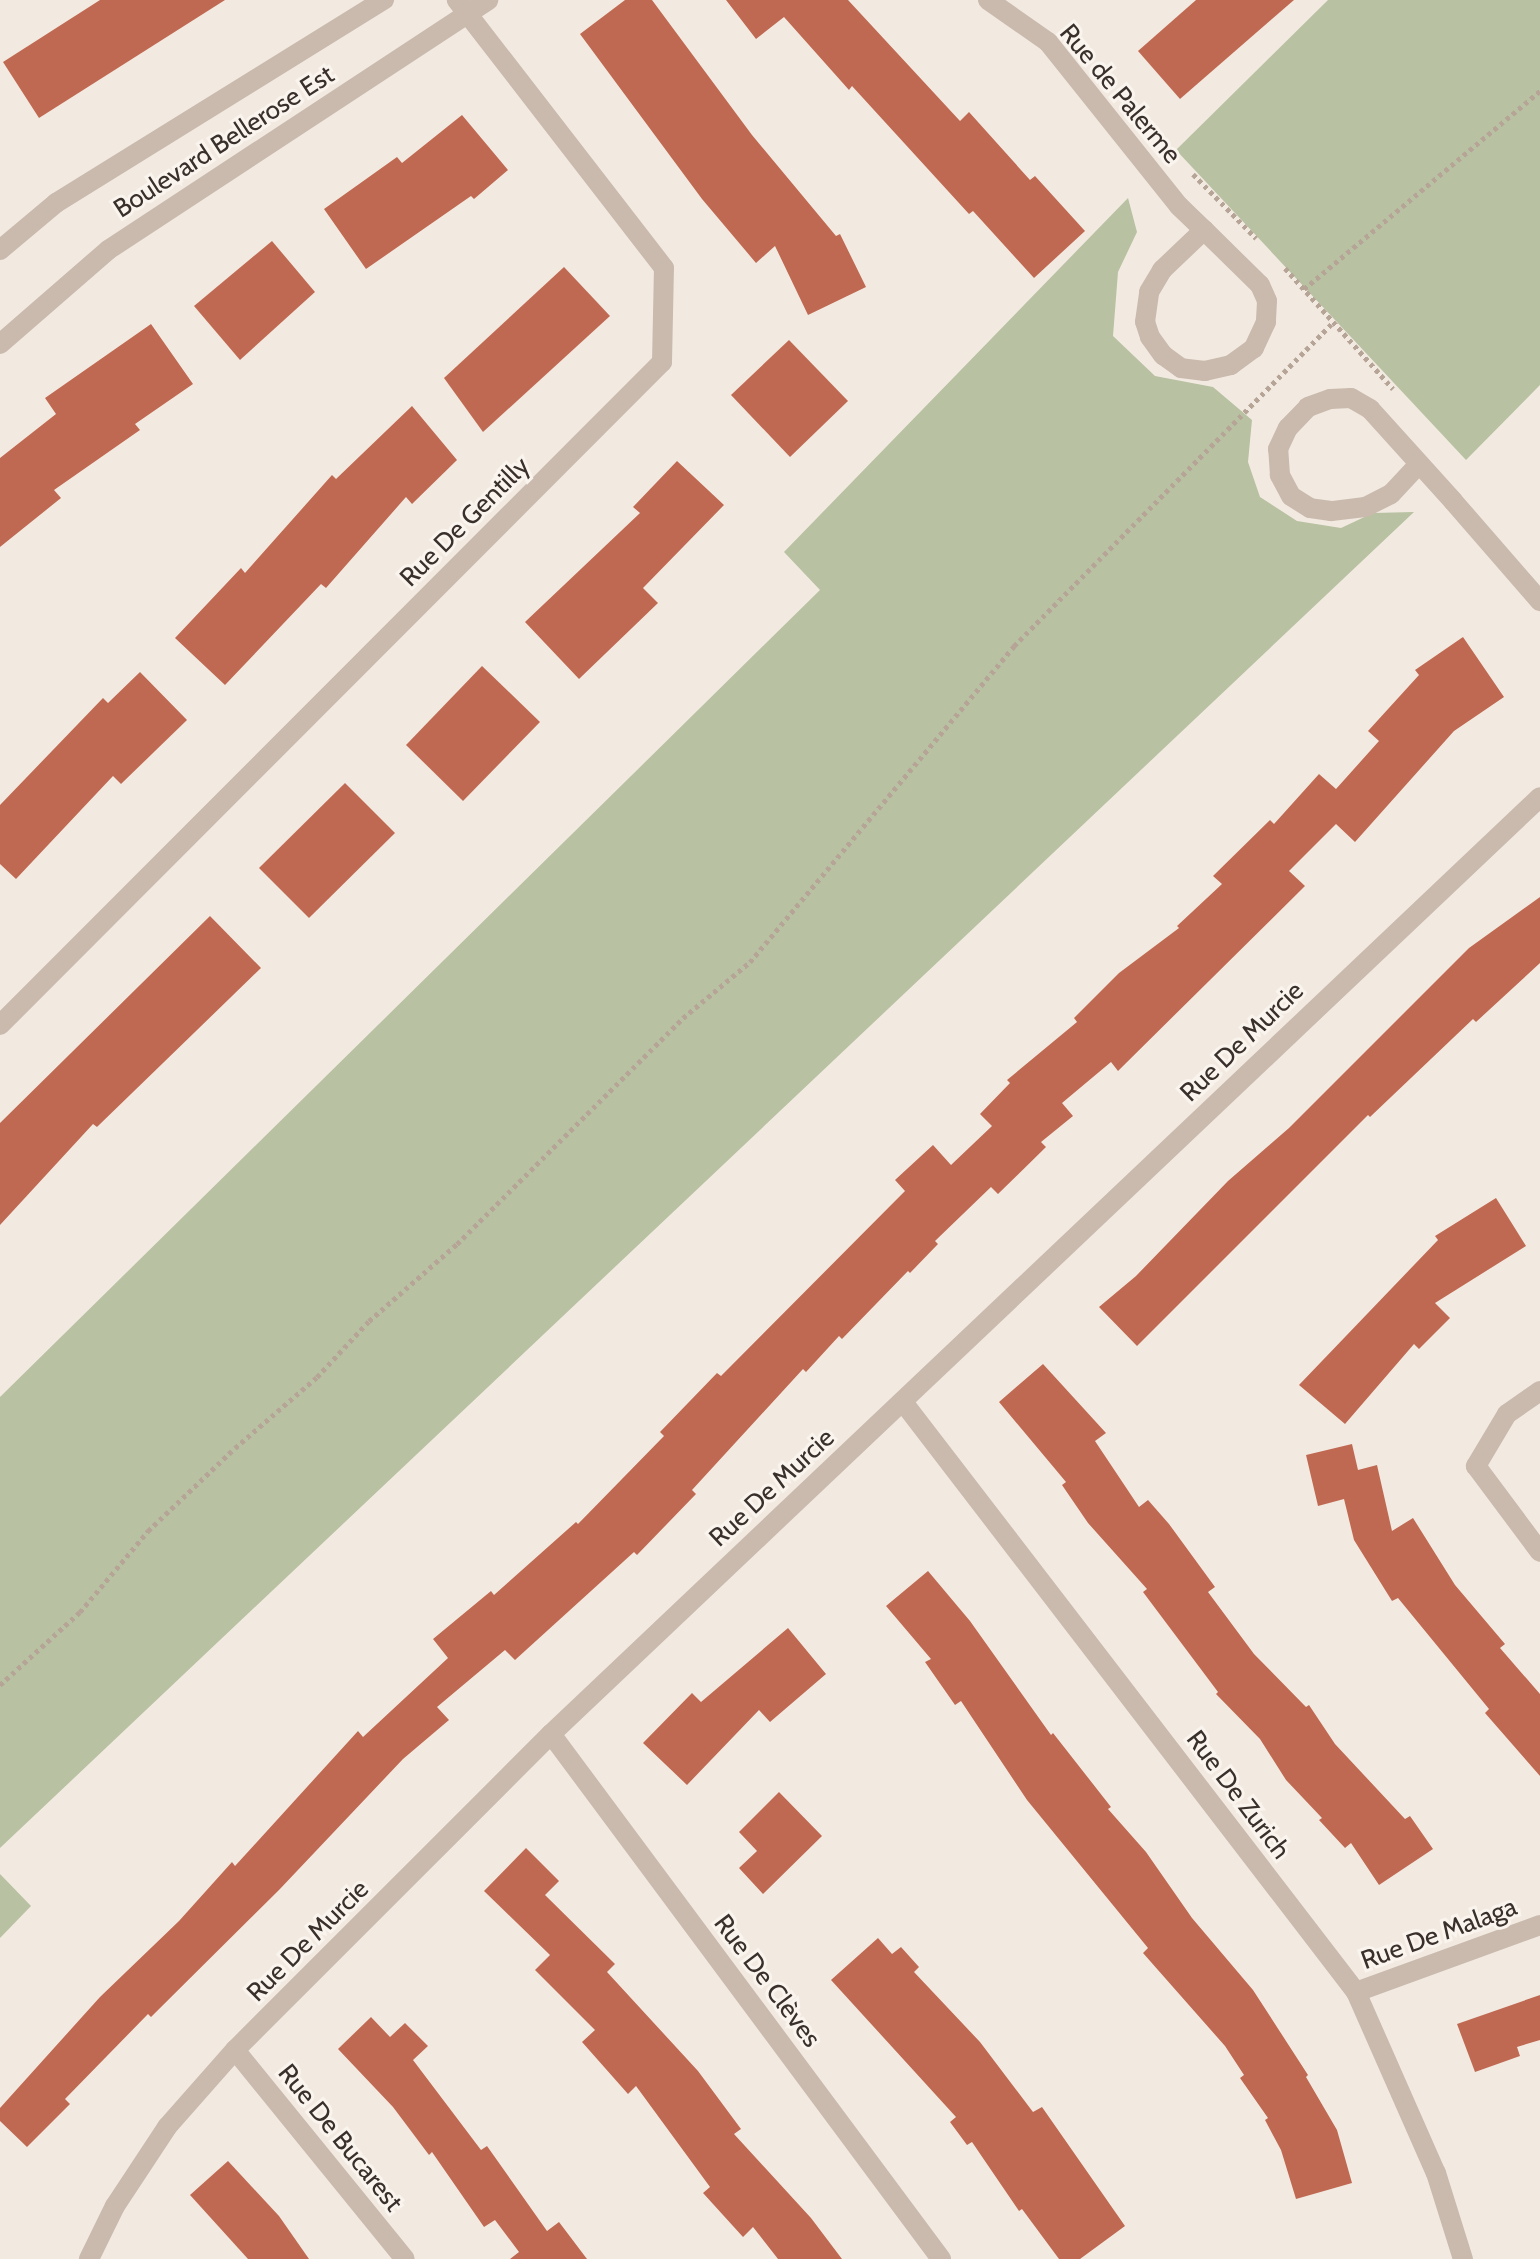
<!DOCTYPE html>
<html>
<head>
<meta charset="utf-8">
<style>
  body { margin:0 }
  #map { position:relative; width:1540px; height:2259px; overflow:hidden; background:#f2eae1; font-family:Cabin,sans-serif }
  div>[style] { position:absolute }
  .green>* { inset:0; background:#b8c1a1 }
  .building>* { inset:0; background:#c06952 }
  .path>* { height:5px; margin-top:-2.5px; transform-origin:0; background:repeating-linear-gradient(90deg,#b6a497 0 4px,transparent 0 8px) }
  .minor>* { height:20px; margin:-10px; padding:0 10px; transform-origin:10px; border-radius:10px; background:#cabaad }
  .tertiary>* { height:20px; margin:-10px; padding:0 10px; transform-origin:10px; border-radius:10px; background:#cabaad }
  span { translate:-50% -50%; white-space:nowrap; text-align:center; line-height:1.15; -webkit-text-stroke:6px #faf4ee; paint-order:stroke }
  .street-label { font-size:26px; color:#392f2b }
</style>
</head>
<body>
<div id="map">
  <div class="green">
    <i style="clip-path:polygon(1328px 0,1540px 0,1540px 385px,1466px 460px,1176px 150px)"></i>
    <i style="clip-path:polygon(1128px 198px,1137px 232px,1118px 272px,1113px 336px,1155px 376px,1213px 387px,1252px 420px,1248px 462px,1260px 497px,1297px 521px,1341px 528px,1373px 513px,1414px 512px,0 1848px,0 1397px,820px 590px,784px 552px)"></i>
    <i style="clip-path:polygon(0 1874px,31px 1906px,0 1938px)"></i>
  </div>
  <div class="building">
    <i style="clip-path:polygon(100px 0,225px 0,39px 118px,3px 62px)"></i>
    <i style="clip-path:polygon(625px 0,652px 0,752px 135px,836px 236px,840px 234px,866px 287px,808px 315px,775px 246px,756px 263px,702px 199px,580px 34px)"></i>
    <i style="clip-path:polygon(726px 0,848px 0,960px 121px,969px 112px,1030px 180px,1035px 176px,1085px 231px,1034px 278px,973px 211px,969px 214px,852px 86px,849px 90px,784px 17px,756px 39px)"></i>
    <i style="clip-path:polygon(1196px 0,1294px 0,1180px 99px,1138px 51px)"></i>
    <i style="clip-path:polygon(462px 115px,508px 170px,474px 199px,471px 196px,366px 269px,324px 209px,397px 157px,402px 163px)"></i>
    <i style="clip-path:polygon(272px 241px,315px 292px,240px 360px,194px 306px)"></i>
    <i style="clip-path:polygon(564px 267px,610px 316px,483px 432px,444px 378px)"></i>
    <i style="clip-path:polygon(151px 324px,193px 384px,135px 424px,140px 430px,54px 490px,61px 498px,0 547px,0 458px,56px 414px,45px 398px)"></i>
    <i style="clip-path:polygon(789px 340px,848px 401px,790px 457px,731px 395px)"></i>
    <i style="clip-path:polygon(412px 406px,457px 460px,412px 504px,406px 497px,326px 588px,321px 584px,225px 685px,175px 638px,241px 568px,245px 573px,332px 475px,336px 479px)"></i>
    <i style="clip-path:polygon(677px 461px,724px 505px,643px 588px,658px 603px,579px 679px,525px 622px,640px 513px,633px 507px)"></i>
    <i style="clip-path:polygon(1463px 637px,1504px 697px,1454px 731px,1355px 842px,1336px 824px,1289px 871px,1305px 886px,1118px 1071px,1111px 1062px,1062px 1103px,1073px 1116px,1041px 1142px,1046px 1147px,998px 1194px,991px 1187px,935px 1241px,938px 1244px,910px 1273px,908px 1271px,842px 1339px,839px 1336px,806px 1372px,803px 1369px,692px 1490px,696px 1494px,637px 1555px,634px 1552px,515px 1660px,505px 1650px,437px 1707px,449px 1720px,403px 1759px,279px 1890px,151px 2017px,148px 2014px,65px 2099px,70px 2104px,27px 2147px,0 2121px,0 2108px,100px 1997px,179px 1921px,232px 1862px,235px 1866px,358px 1731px,363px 1737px,448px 1658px,433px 1639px,491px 1591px,494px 1595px,576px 1522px,578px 1524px,664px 1436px,660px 1432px,717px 1373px,721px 1376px,905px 1191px,895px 1180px,933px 1145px,951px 1165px,992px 1126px,980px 1114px,1010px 1083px,1007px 1080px,1077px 1022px,1074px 1018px,1119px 973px,1179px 928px,1177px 926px,1222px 884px,1213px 876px,1270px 820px,1274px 824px,1319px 774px,1336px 789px,1379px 741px,1368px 731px,1419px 675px,1415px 670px)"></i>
    <i style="clip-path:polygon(482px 666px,540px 722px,463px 801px,406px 745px)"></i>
    <i style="clip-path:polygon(140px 672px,187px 720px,121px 784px,113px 776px,16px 879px,0 864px,0 805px,103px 698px,108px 703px)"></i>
    <i style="clip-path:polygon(345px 783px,395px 833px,309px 918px,259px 868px)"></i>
    <i style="clip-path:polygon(1540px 897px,1540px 963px,1476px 1022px,1473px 1019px,1370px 1117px,1368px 1115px,1137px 1346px,1099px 1307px,1136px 1276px,1228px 1181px,1289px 1128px,1469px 948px)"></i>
    <i style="clip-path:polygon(210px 916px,261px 968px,97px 1127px,93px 1124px,0 1225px,0 1123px)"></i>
    <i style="clip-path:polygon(1496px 1198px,1526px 1246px,1435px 1303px,1450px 1318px,1419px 1349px,1414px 1344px,1345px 1424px,1299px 1385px,1438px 1240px,1435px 1236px)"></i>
    <i style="clip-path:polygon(1043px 1364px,1106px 1433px,1095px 1441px,1139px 1507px,1148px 1500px,1169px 1524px,1215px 1587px,1208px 1592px,1254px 1654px,1306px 1707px,1309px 1705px,1335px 1744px,1405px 1819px,1410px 1816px,1433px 1849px,1379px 1885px,1351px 1843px,1345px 1848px,1319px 1820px,1322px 1818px,1286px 1780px,1260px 1739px,1216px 1694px,1218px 1692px,1143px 1592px,1147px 1589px,1088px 1523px,1062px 1485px,1066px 1482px,999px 1402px)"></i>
    <i style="clip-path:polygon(1352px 1444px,1358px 1470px,1377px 1465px,1392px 1531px,1413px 1518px,1455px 1585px,1505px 1644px,1500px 1648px,1540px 1694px,1540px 1776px,1485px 1713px,1489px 1709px,1398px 1598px,1392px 1601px,1354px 1540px,1344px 1499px,1318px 1506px,1306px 1455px)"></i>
    <i style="clip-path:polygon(928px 1571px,970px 1621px,1051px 1735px,1053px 1733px,1111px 1807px,1108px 1809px,1146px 1852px,1192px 1918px,1253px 1990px,1308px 2075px,1306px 2077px,1337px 2130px,1352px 2183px,1296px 2199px,1281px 2150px,1265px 2120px,1268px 2118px,1240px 2078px,1244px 2075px,1225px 2046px,1143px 1953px,1148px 1948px,1027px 1800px,961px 1701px,955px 1705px,925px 1662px,931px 1659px,886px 1606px)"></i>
    <i style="clip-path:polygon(788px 1628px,826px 1674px,770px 1722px,759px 1710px,687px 1785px,643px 1743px,692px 1693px,701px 1702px)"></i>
    <i style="clip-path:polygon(779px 1792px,822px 1836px,763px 1894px,739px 1868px,757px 1851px,739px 1832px)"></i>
    <i style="clip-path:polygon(526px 1848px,559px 1881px,545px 1895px,615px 1964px,607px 1972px,698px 2071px,741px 2129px,734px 2134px,811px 2218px,842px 2259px,778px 2259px,753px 2227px,743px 2237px,703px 2193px,710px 2187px,636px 2086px,628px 2094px,582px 2042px,595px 2030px,535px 1970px,550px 1955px,484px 1891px)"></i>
    <i style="clip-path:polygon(878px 1938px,892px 1954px,901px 1947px,919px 1967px,914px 1972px,980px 2042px,1033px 2112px,1042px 2107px,1125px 2226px,1080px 2259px,1059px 2259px,1022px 2209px,1019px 2211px,972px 2142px,967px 2145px,950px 2122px,956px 2117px,831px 1980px)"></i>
    <i style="clip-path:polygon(1540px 1995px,1540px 2040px,1517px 2047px,1520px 2056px,1475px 2072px,1457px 2024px)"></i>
    <i style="clip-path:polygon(371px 2017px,390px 2037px,405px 2023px,428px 2046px,413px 2060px,481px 2150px,487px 2146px,547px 2231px,559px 2222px,587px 2259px,510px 2259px,519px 2252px,495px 2220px,484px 2227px,432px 2152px,429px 2155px,393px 2107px,338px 2049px)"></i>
    <i style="clip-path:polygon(228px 2161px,279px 2216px,309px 2259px,248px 2259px,190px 2195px)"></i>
  </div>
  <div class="path">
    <i style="left:1193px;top:174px;width:90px;rotate:45.5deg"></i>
    <i style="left:1285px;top:268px;width:162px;rotate:48.2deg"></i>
    <i style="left:1304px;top:289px;width:308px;rotate:-40deg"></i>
    <i style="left:0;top:1685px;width:108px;rotate:-42.4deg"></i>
    <i style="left:80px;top:1612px;width:106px;rotate:-50deg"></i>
    <i style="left:148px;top:1531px;width:120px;rotate:-43.7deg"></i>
    <i style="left:235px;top:1448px;width:108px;rotate:-40.9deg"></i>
    <i style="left:317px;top:1377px;width:76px;rotate:-47.1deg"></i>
    <i style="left:369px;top:1321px;width:117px;rotate:-41.2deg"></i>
    <i style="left:457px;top:1244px;width:320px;rotate:-45deg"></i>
    <i style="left:683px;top:1018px;width:87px;rotate:-39.9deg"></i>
    <i style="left:750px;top:962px;width:412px;rotate:-50.1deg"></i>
    <i style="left:1014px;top:646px;width:456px;rotate:-45.4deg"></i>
  </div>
  <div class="minor">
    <i style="left:988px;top:0;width:73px;rotate:35deg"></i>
    <i style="left:1048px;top:42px;width:210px;rotate:51.4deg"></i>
    <i style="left:1179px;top:206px;width:35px;rotate:44deg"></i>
    <i style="left:1204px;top:230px;width:78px;rotate:44.5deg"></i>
    <i style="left:1260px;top:285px;width:17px;rotate:66deg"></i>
    <i style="left:1267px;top:301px;width:21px;rotate:93deg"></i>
    <i style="left:1266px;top:322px;width:29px;rotate:115deg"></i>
    <i style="left:1254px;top:348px;width:29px;rotate:144deg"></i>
    <i style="left:1231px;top:365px;width:27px;rotate:167deg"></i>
    <i style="left:1205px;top:371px;width:24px;rotate:-173deg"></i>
    <i style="left:1181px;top:368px;width:22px;rotate:-144deg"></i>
    <i style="left:1163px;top:355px;width:22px;rotate:-126deg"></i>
    <i style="left:1150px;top:337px;width:16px;rotate:-108deg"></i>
    <i style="left:1145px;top:322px;width:30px;rotate:-82deg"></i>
    <i style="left:1149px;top:292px;width:26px;rotate:-59deg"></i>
    <i style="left:1162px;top:270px;width:58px;rotate:-43.6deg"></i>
    <i style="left:1419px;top:464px;width:41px;rotate:133deg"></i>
    <i style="left:1391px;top:494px;width:29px;rotate:153deg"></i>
    <i style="left:1365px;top:507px;width:34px;rotate:173deg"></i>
    <i style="left:1331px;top:511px;width:21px;rotate:-172deg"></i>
    <i style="left:1310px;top:508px;width:22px;rotate:-148deg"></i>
    <i style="left:1291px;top:496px;width:24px;rotate:-118deg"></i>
    <i style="left:1280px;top:475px;width:26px;rotate:-94deg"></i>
    <i style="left:1278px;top:449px;width:23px;rotate:-65deg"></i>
    <i style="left:1288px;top:428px;width:29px;rotate:-46deg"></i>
    <i style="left:1308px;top:407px;width:23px;rotate:-20deg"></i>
    <i style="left:1330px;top:399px;width:21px;rotate:-3deg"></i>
    <i style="left:1351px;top:398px;width:22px;rotate:30deg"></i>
    <i style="left:1370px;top:409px;width:124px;rotate:47.9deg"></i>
    <i style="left:1453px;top:501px;width:133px;rotate:49deg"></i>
    <i style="left:0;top:1025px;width:937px;rotate:-45.04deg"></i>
    <i style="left:662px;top:362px;width:94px;rotate:-88.8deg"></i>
    <i style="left:664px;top:268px;width:339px;rotate:-127.7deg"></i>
    <i style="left:1540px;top:1391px;width:40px;rotate:145.1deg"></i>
    <i style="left:1507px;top:1414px;width:61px;rotate:120.8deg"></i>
    <i style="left:1476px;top:1466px;width:107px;rotate:53.3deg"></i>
    <i style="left:903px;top:1402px;width:744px;rotate:52.48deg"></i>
    <i style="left:1356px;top:1992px;width:198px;rotate:66.2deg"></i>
    <i style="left:1436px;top:2173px;width:90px;rotate:72.6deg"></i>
    <i style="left:551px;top:1734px;width:654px;rotate:53.39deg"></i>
    <i style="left:1356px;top:1992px;width:196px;rotate:-20deg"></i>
    <i style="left:235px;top:2050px;width:269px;rotate:50.9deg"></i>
    <i style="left:89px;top:2259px;width:59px;rotate:-63.9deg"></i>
    <i style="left:115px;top:2206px;width:95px;rotate:-56.6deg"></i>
    <i style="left:167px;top:2127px;width:103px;rotate:-48.6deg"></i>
    <i style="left:235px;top:2050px;width:447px;rotate:-45deg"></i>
    <i style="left:551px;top:1734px;width:1362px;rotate:-43.45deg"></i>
  </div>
  <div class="tertiary">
    <i style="left:0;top:250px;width:73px;rotate:-40deg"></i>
    <i style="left:56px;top:203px;width:386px;rotate:-31.8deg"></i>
    <i style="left:0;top:344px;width:143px;rotate:-41deg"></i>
    <i style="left:108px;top:250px;width:455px;rotate:-33.3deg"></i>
  </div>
  <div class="street-label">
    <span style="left:1120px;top:94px;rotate:50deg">Rue de Palerme</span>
    <span style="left:224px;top:142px;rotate:-33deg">Boulevard Bellerose Est</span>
    <span style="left:465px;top:522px;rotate:-45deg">Rue De Gentilly</span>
    <span style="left:1242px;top:1042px;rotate:-44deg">Rue De Murcie</span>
    <span style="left:772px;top:1488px;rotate:-43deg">Rue De Murcie</span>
    <span style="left:1238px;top:1795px;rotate:53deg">Rue De Zurich</span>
    <span style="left:1439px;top:1934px;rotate:-20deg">Rue De Malaga</span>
    <span style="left:308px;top:1941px;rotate:-45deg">Rue De Murcie</span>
    <span style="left:767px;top:1981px;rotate:53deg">Rue De Clèves</span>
    <span style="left:340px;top:2138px;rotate:51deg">Rue De Bucarest</span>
  </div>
</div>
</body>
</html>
